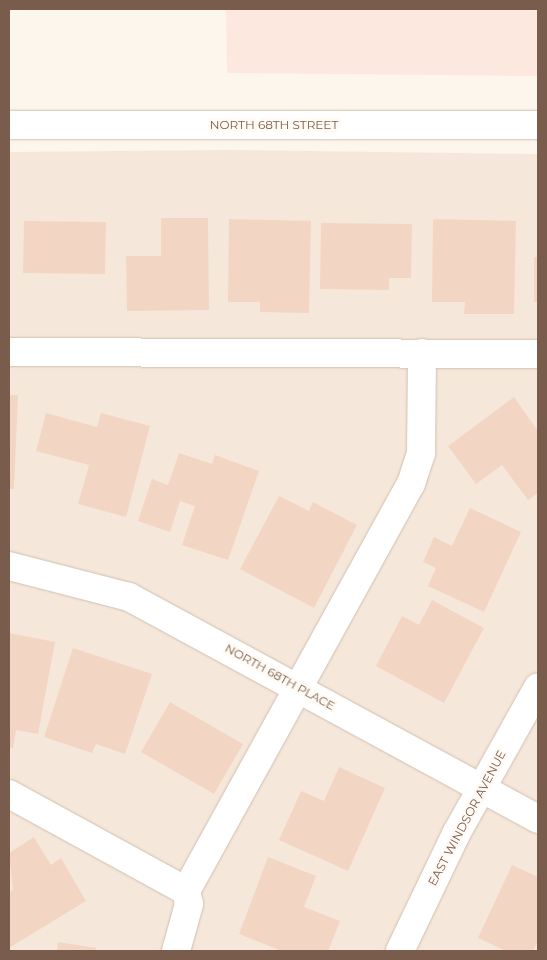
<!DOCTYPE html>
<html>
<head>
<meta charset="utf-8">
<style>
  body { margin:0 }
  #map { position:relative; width:547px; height:960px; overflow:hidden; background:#fdf6ec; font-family:Montserrat,sans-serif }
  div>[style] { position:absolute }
  .residential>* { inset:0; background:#f5e8da }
  .commercial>* { inset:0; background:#fde8e0 }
  .building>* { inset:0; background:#f3d5c3 }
  .roads { filter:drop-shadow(0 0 1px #d1beb0) drop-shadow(0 0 1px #d1beb0) }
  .minor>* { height:28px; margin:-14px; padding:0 14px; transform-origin:14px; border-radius:14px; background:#fff }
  span { translate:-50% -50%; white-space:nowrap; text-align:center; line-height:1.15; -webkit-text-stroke:5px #fffaf3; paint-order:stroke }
  .street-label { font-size:12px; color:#7a5c4d }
  .frame { position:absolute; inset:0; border:10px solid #7a5c4d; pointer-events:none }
</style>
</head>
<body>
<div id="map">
  <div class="residential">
    <i style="clip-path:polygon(228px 150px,538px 154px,538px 951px,9px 951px,9px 152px)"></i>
  </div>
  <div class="commercial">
    <i style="clip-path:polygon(226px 9px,538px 9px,538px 76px,227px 73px)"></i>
  </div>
  <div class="building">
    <i style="clip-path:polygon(161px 218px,208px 218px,209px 310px,127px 311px,126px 256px,161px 256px)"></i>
    <i style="clip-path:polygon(229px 219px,311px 221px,309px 313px,260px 312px,260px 302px,228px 302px)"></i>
    <i style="clip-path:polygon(433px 219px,516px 221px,514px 314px,464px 314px,465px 302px,432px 302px)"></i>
    <i style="clip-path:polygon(24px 221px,106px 222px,105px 274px,23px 273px)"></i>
    <i style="clip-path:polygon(321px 223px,412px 224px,411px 278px,389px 278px,389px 290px,320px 289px)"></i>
    <i style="clip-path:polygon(534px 257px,538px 257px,538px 302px,534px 302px)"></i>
    <i style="clip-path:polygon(9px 395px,18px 395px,14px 489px,9px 489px)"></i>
    <i style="clip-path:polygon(514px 397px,538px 431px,538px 493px,528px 500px,502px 465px,476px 484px,448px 446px)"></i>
    <i style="clip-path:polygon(46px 413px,97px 427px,101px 413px,150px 426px,126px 517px,78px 504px,89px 465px,36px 451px)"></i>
    <i style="clip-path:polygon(179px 453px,212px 464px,215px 455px,259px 471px,228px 560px,182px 545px,195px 506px,180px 501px,170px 532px,138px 521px,152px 479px,168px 485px)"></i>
    <i style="clip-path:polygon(279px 496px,309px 511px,313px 502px,357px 525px,314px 608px,240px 569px)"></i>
    <i style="clip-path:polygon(470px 508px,521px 532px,484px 612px,428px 586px,436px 568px,423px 562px,434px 537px,452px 546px)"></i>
    <i style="clip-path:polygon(432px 600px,484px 628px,444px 703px,376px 666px,402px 616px,419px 625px)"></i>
    <i style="clip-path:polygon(9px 633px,55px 642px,38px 734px,16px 730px,13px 748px,9px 748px)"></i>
    <i style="clip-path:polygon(73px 648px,152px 674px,125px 754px,96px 744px,92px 753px,44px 737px)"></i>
    <i style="clip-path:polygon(170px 702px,243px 744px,214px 794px,141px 752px)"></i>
    <i style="clip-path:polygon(339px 767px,385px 788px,348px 871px,279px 840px,301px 791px,324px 801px)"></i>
    <i style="clip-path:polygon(34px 837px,51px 865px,61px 858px,86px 901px,9px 948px,9px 892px,13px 890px,9px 853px)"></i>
    <i style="clip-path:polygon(268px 857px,316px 876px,304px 907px,340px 921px,328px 951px,282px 951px,239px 934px)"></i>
    <i style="clip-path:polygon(512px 865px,538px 877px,538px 941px,533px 951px,506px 951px,478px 938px)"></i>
    <i style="clip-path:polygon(58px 942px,96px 948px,95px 951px,57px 951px)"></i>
  </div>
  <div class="roads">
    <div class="minor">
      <i style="left:9px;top:125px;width:529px"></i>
      <i style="left:9px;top:352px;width:529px;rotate:0.22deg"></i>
      <i style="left:9px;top:566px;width:124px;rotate:14.5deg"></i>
      <i style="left:129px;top:597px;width:465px;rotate:28.5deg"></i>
      <i style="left:9px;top:794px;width:202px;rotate:28.7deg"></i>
      <i style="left:176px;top:951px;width:49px;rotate:-74.5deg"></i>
      <i style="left:189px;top:904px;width:13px;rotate:-103deg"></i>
      <i style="left:186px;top:891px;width:465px;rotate:-61.1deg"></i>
      <i style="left:411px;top:484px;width:33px;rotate:-72deg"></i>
      <i style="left:421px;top:453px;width:100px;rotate:-89.4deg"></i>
      <i style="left:400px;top:951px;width:130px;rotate:-64.4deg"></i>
      <i style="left:456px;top:834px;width:168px;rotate:-60.8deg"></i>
    </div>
  </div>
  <div class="street-label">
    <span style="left:274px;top:125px">NORTH 68TH STREET</span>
    <span style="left:280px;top:677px;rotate:29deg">NORTH 68TH PLACE</span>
    <span style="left:467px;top:818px;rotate:-62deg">EAST WINDSOR AVENUE</span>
  </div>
  <div class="frame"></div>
</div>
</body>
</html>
